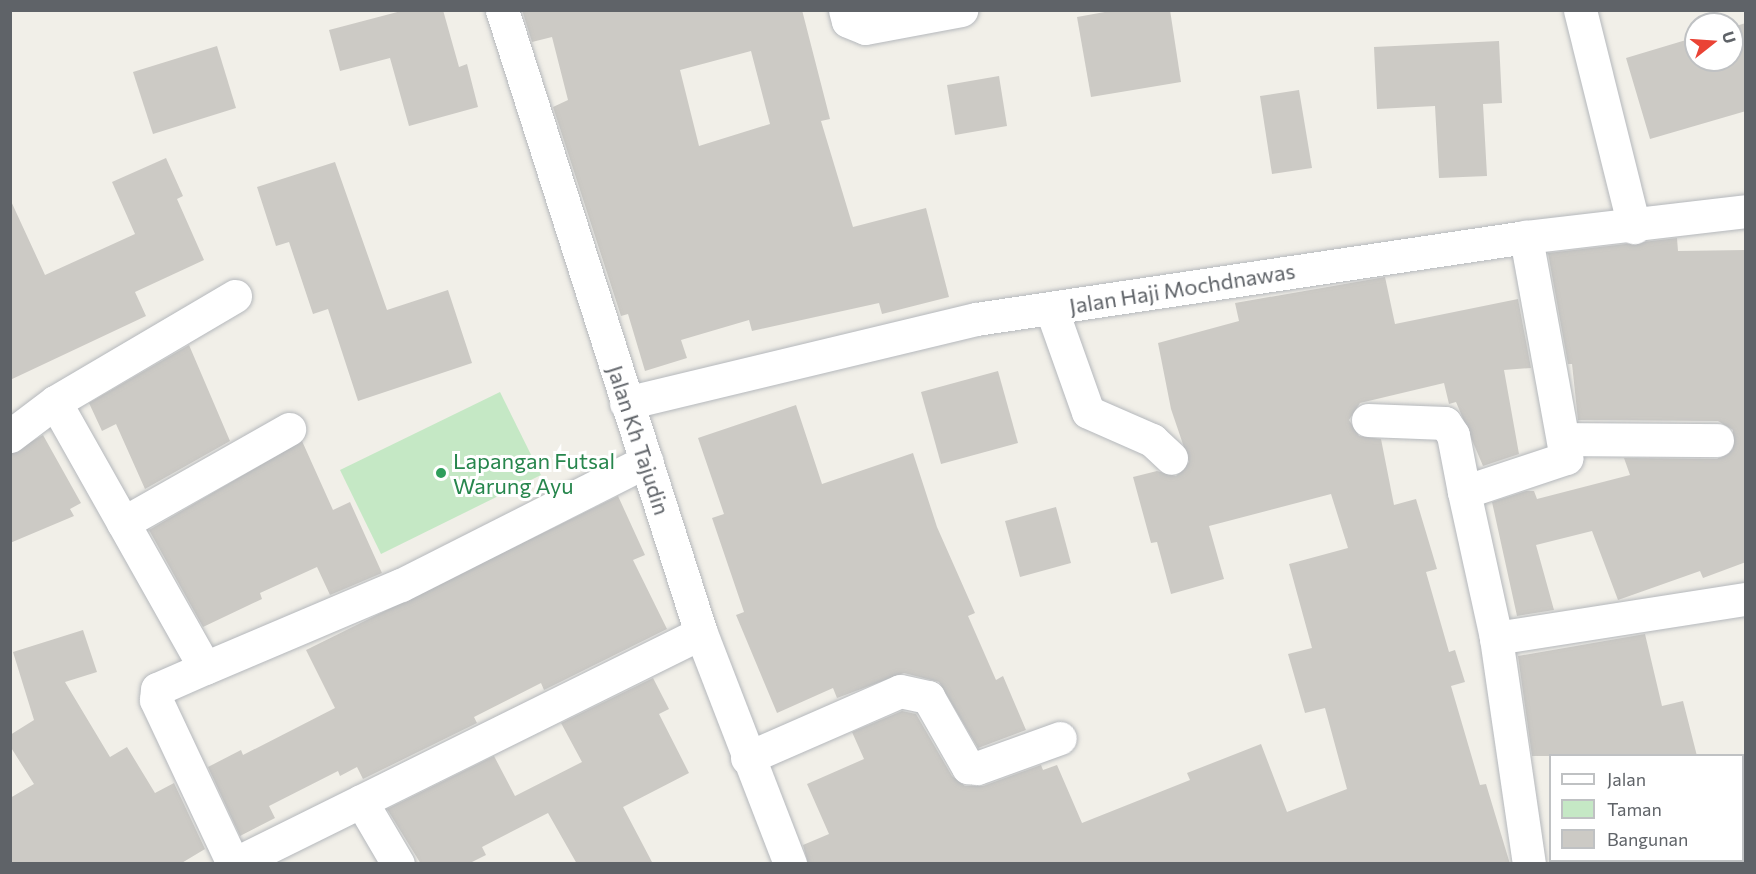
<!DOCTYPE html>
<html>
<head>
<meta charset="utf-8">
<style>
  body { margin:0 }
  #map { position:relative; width:1756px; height:874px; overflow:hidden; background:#f1efe8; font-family:Commissioner,sans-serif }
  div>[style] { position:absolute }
  .green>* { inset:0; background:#c5e8c5 }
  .building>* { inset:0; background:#cccac5 }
  .roads { filter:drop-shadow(0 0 2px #b5b8bc) drop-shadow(0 0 2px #b5b8bc) }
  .minor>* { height:33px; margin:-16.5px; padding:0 16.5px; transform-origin:16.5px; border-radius:16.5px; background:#fff }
  .dots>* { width:16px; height:16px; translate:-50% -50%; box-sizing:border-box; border:3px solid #fff; border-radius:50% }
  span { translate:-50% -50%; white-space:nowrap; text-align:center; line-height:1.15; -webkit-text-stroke:6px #fff; paint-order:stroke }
  .street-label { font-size:22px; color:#5f6368 }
  .leisure-label { font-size:22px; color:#27864d }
  .left { translate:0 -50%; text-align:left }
  .frame { position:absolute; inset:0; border:12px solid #5f6368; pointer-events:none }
  .legend { position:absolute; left:1549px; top:754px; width:195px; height:108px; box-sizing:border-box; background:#fff; border:2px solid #bfc1c3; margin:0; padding:8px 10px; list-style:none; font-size:18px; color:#5f6368 }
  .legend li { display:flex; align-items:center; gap:12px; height:30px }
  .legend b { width:30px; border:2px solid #bfc1c3 }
  .north { position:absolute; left:1684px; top:12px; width:60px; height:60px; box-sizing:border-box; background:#fff; border:2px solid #bfc1c3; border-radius:50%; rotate:73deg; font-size:16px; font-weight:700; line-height:24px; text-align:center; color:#5f6368 }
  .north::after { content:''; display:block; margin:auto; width:21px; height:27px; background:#ea4335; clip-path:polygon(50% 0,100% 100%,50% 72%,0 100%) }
</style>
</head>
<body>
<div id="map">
  <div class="green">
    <i style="clip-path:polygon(500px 392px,541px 475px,381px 554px,340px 470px)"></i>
  </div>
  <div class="building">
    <i style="clip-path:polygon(405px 10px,443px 10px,459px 67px,467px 64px,478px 107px,409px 126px,390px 58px,340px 71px,329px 30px)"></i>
    <i style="clip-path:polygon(evenodd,522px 10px,802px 10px,830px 119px,821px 121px,853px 227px,926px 208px,949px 297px,882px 314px,879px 303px,752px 331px,749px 320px,681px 340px,687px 358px,645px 371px,628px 314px,621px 316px,553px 107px,568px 100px,552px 37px,532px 42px,522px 10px,751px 51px,770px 124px,699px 146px,680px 70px,751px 51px)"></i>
    <i style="clip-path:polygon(1116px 10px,1170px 10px,1181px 82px,1091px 97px,1077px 17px)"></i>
    <i style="clip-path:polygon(1746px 23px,1746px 111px,1650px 139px,1626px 58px,1696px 37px,1696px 60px,1732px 60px,1732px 27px)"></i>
    <i style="clip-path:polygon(1499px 41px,1502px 103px,1483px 104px,1487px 176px,1439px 178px,1435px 106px,1377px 109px,1374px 47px)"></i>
    <i style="clip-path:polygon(217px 46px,236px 108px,153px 134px,133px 72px)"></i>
    <i style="clip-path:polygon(999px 76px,1007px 126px,955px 135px,947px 85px)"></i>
    <i style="clip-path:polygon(1299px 90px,1312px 168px,1272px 174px,1260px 96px)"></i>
    <i style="clip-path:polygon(166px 158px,183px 196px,177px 199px,204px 260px,135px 292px,146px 316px,10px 380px,10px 199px,45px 275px,135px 234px,112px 182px)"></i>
    <i style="clip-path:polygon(335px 162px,387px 310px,448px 290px,472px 363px,358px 401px,328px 309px,313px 314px,289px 242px,276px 246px,257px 187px)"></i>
    <i style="clip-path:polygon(1677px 238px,1678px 251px,1746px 250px,1746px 562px,1703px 578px,1700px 571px,1618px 600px,1592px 531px,1536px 545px,1554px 610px,1517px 616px,1492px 502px,1526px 491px,1534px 491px,1537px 499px,1630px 475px,1624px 458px,1717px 459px,1733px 449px,1733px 430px,1718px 421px,1578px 420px,1572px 364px,1568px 364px,1548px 253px)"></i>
    <i style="clip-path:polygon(1385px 277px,1395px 324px,1518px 299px,1531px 368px,1504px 370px,1519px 454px,1483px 466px,1456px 402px,1449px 404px,1444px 383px,1360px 403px,1349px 420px,1359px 436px,1381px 439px,1394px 505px,1416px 499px,1437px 569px,1426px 572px,1449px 652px,1455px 650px,1465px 682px,1451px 686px,1480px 785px,1486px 784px,1510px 864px,808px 864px,803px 845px,829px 834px,807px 784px,864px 759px,852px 732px,902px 711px,916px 714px,952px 776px,965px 786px,983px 786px,1041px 765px,1043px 770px,1057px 765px,1082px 823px,1190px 780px,1187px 773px,1261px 744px,1287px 812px,1347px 789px,1325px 708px,1305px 713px,1288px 654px,1312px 648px,1289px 564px,1348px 548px,1331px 494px,1209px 526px,1224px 579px,1171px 594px,1157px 542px,1151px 543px,1133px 477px,1157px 471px,1176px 476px,1189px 462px,1171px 409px,1158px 343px,1239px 321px,1235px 303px)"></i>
    <i style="clip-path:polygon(189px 345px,230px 441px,145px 489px,116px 424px,102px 431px,89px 403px)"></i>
    <i style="clip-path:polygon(998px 371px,1018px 443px,941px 464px,921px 392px)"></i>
    <i style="clip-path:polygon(796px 405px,822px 484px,913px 453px,937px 527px,975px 613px,968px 616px,996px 680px,1003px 676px,1026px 730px,978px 748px,939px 682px,904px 673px,837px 698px,833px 688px,777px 713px,736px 615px,744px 612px,712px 518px,724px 514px,698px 438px)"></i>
    <i style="clip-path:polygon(43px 435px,81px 503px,70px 509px,74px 516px,10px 543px,10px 454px)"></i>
    <i style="clip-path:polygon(302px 441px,333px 510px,350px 502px,382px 573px,330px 595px,317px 567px,260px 593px,262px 599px,203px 627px,149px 530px)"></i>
    <i style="clip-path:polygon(618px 496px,645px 555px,633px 560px,667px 629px,544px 690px,541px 683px,474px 717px,477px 723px,363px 779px,357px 767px,340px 776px,338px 771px,269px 806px,275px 818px,240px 836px,208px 767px,241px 750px,243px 755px,335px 708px,306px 650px)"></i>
    <i style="clip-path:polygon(1056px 507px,1071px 563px,1020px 577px,1005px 521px)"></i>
    <i style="clip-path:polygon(83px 630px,97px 672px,65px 682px,110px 757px,127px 747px,155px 793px,174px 783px,205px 849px,180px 864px,10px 864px,10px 798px,34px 784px,10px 746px,10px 735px,34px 720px,13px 652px)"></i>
    <i style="clip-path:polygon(1645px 634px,1662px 706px,1683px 701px,1697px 756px,1532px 756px,1518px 656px)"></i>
    <i style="clip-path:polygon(653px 678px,669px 709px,659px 714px,689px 773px,623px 807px,653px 864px,577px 864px,548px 813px,482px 847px,486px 855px,468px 864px,421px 864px,387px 809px,494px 756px,515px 796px,582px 762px,561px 723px)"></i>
  </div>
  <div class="roads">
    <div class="minor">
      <i style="left:502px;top:10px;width:654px;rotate:72.29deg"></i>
      <i style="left:701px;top:633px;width:248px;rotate:68.9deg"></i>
      <i style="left:845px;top:10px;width:11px;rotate:75deg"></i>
      <i style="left:848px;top:21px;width:18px;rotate:22deg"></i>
      <i style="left:865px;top:28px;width:98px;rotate:-10.6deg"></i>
      <i style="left:1580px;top:10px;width:224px;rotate:76deg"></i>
      <i style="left:1051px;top:308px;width:110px;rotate:70.4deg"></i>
      <i style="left:1088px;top:412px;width:70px;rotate:23.6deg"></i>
      <i style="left:1152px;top:440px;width:26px;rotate:43deg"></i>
      <i style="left:55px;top:402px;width:209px;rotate:-30.5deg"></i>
      <i style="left:626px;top:403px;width:360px;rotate:-13.5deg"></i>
      <i style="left:976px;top:319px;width:556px;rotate:-8.48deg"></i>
      <i style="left:1526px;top:237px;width:222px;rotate:-6.7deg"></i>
      <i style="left:1368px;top:420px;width:77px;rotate:2.2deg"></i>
      <i style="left:1445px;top:423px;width:14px;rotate:56deg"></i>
      <i style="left:1453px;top:435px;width:58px;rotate:79.1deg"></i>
      <i style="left:1464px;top:492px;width:108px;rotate:-18.4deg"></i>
      <i style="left:1566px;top:458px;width:225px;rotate:-100.3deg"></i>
      <i style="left:10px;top:436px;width:56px;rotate:-37.1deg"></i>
      <i style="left:55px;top:402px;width:305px;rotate:60.6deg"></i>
      <i style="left:205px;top:668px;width:213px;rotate:-23deg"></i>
      <i style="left:401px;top:585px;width:275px;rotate:-26.8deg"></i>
      <i style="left:1567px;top:439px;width:150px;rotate:0.4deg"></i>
      <i style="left:1464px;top:492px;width:149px;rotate:77.6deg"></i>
      <i style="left:1496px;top:638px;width:228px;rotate:81.7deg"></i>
      <i style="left:123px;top:523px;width:191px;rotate:-29.5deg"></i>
      <i style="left:1496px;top:638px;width:253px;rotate:-8.9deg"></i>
      <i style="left:205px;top:668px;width:52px;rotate:156.4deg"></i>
      <i style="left:157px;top:689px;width:11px;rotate:95deg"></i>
      <i style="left:156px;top:700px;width:181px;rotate:64.8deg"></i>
      <i style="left:747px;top:758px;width:167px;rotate:-23.6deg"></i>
      <i style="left:900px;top:691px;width:29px;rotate:12deg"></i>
      <i style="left:928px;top:697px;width:81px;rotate:60.3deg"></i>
      <i style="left:968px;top:767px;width:9px;rotate:6deg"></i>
      <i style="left:977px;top:768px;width:88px;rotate:-19.9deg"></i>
      <i style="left:361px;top:801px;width:73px;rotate:59.6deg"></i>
      <i style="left:234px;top:864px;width:521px;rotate:-26.32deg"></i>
    </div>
  </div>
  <div class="dots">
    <i style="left:441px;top:473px;background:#2e9e5b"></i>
  </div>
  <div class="street-label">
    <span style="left:1182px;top:288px;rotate:-9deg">Jalan Haji Mochdnawas</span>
    <span style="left:639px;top:440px;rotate:72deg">Jalan Kh Tajudin</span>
  </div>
  <div class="leisure-label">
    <span class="left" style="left:453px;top:473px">Lapangan Futsal<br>Warung Ayu</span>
  </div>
  <div class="frame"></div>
  <ul class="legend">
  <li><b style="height:8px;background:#fff"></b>Jalan</li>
  <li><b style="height:16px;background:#c5e8c5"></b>Taman</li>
  <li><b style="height:16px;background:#cccac5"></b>Bangunan</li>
  </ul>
  <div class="north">U</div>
</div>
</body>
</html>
